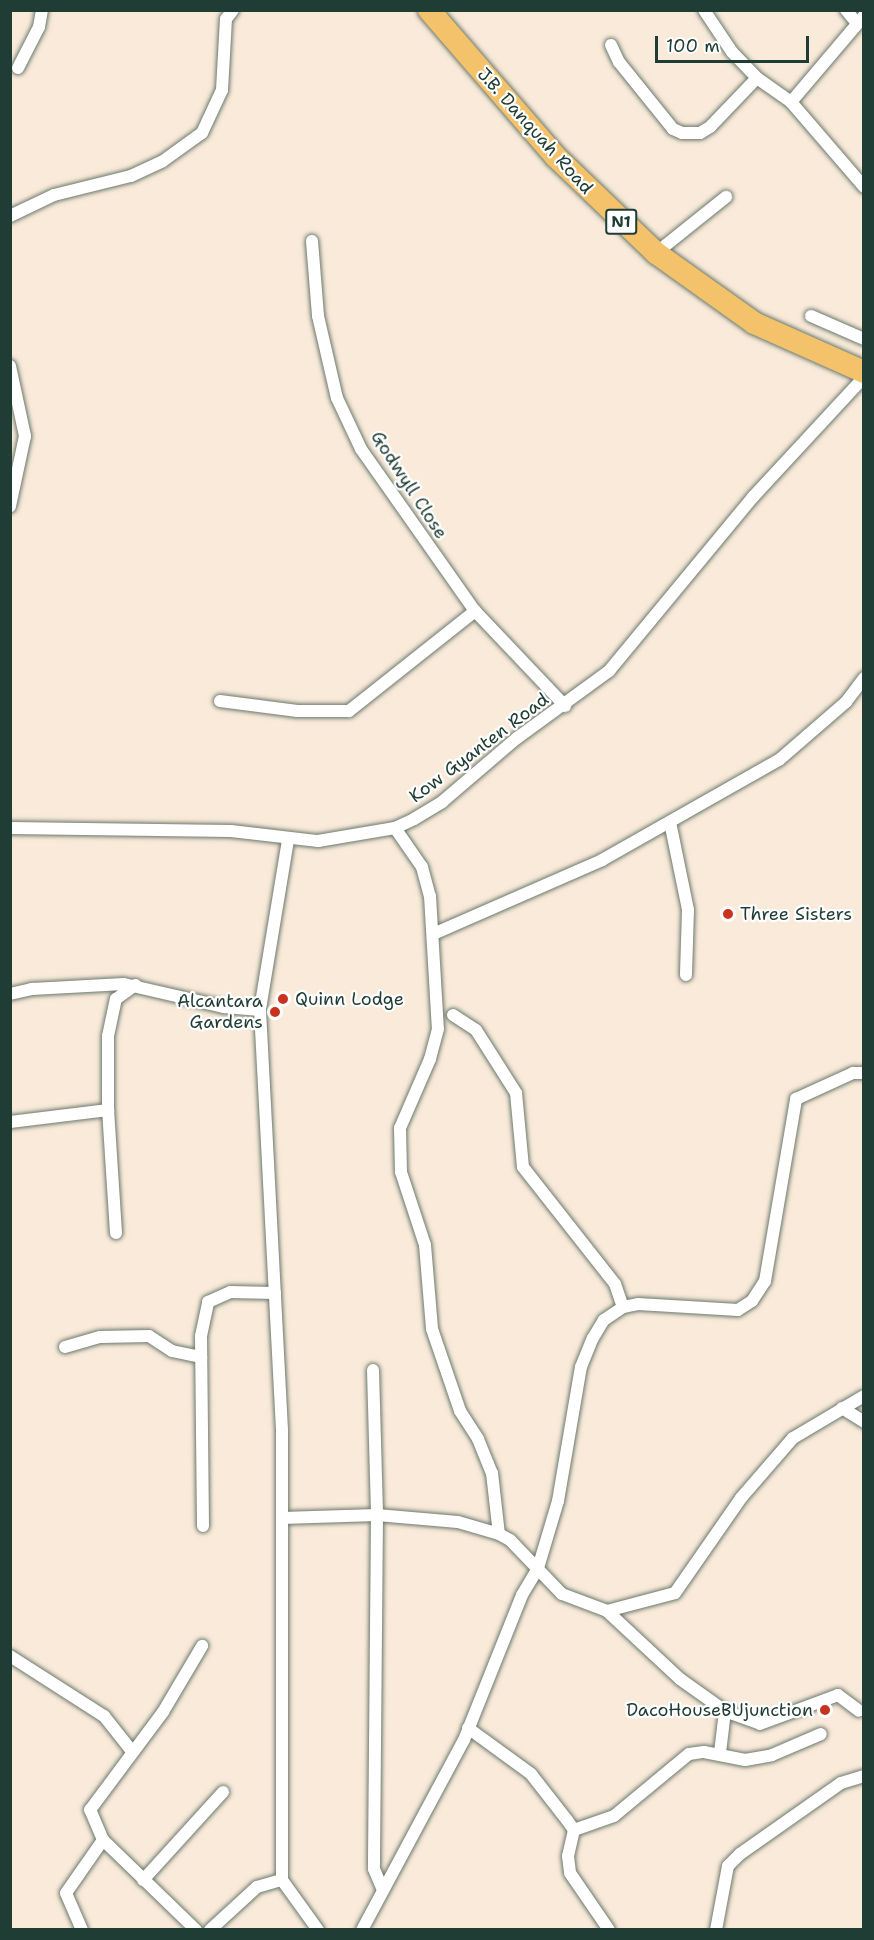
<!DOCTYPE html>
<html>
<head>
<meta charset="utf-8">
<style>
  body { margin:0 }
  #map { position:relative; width:874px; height:1940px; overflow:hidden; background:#f9ead9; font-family:"Shantell Sans",sans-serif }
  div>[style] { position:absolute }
  .roads { filter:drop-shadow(0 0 2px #6b7a6e) drop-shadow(0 0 2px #6b7a6e) }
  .street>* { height:12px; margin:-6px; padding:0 6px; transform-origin:6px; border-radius:6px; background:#fff }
  .highway>* { height:22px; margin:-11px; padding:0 11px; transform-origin:11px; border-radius:11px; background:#f3c26a }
  .dots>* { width:16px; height:16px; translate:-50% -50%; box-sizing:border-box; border:3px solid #fff; border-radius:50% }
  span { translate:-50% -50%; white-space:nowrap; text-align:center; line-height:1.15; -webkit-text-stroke:4.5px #fff; paint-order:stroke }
  .shield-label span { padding:2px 4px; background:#fff; border:2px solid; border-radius:4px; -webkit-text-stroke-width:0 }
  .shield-label { font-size:16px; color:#1f3d34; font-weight:700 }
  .street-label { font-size:18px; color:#1f3d34 }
  .poi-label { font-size:18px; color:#1f3d34 }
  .left { translate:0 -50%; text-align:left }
  .right { translate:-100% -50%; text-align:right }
  .frame { position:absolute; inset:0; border:12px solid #1f3d34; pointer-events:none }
  .scale { position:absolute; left:655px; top:36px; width:154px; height:27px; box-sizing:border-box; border:3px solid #1f3d34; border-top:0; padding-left:8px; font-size:18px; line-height:21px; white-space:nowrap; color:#1f3d34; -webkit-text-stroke:4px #fff; paint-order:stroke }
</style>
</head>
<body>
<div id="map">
  <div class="roads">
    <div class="street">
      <i style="left:704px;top:10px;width:50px;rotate:56.3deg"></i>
      <i style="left:732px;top:52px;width:36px;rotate:46deg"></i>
      <i style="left:757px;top:78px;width:42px;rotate:35.2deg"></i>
      <i style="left:846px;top:10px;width:17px;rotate:50deg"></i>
      <i style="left:864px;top:16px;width:113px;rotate:130.3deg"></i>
      <i style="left:791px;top:102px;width:112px;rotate:49.3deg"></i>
      <i style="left:611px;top:45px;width:19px;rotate:65deg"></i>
      <i style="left:619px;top:62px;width:86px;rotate:51.1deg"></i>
      <i style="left:673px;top:129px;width:10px;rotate:24deg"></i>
      <i style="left:682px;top:133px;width:18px"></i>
      <i style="left:700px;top:133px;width:12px;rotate:-31deg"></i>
      <i style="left:710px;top:127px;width:68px;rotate:-46.2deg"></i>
      <i style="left:18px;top:68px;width:46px;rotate:-62.9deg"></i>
      <i style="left:39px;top:27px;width:17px;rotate:-80deg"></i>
      <i style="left:10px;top:216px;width:49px;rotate:-25.5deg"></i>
      <i style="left:54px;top:195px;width:79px;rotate:-13.9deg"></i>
      <i style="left:131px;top:176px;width:35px;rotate:-25deg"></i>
      <i style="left:163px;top:161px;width:48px;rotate:-35.7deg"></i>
      <i style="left:202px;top:133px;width:47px;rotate:-65.1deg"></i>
      <i style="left:222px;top:90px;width:71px;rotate:-86.8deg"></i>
      <i style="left:226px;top:19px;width:11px;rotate:-52deg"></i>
      <i style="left:312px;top:241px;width:75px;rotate:85.4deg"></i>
      <i style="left:318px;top:316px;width:84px;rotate:77deg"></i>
      <i style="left:337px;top:398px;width:56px;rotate:64.8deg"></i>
      <i style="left:361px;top:449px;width:198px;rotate:54.9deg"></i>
      <i style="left:475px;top:611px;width:131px;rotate:46.5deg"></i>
      <i style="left:656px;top:253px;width:90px;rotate:-38.7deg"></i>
      <i style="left:811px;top:316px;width:58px;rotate:23.5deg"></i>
      <i style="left:10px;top:366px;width:72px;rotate:77.9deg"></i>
      <i style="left:25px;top:436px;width:72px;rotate:102.1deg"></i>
      <i style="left:220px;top:701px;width:78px;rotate:7.4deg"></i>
      <i style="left:297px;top:711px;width:52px"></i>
      <i style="left:349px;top:711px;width:161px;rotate:-38.4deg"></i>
      <i style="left:670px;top:822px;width:90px;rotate:78.4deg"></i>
      <i style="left:688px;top:910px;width:65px;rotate:91.8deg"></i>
      <i style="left:10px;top:828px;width:221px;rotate:0.8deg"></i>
      <i style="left:231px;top:831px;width:88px;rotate:6.6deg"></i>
      <i style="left:318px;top:841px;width:78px;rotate:-9.6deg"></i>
      <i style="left:395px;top:828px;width:21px;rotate:-25deg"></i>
      <i style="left:414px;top:819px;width:33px;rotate:-31deg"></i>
      <i style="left:442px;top:802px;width:99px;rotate:-40.5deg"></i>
      <i style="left:517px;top:738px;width:114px;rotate:-36.1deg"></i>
      <i style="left:609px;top:671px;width:226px;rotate:-50.4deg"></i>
      <i style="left:753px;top:497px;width:163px;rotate:-47.2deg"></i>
      <i style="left:395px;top:828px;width:47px;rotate:55.3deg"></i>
      <i style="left:422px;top:867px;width:30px;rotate:75deg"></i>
      <i style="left:430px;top:896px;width:133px;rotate:86.6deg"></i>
      <i style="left:438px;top:1029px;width:31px;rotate:105deg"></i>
      <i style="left:430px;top:1059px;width:75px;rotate:113.5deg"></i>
      <i style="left:400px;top:1128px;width:44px;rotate:88.7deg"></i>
      <i style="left:401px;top:1172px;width:77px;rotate:71.8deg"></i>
      <i style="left:425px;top:1245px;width:84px;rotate:85.2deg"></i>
      <i style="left:432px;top:1329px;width:87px;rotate:71.1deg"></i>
      <i style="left:460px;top:1411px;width:33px;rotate:57deg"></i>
      <i style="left:478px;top:1439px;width:37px;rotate:68deg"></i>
      <i style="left:492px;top:1473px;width:61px;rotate:83.5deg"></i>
      <i style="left:288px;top:840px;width:172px;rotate:99.4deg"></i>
      <i style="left:260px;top:1010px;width:422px;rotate:87deg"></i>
      <i style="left:282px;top:1431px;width:449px;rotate:90deg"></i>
      <i style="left:282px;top:1880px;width:62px;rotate:54.2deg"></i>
      <i style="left:433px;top:934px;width:184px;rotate:-23.6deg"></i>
      <i style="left:602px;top:860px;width:203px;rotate:-29.5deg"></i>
      <i style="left:779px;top:760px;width:89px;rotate:-40.9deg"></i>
      <i style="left:846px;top:702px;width:30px;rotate:-53deg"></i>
      <i style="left:10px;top:994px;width:23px;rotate:-13deg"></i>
      <i style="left:32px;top:989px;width:92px;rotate:-3.1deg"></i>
      <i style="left:124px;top:984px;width:103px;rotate:13deg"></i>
      <i style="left:224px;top:1007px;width:36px;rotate:5deg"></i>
      <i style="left:453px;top:1015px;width:27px;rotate:33deg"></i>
      <i style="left:476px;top:1030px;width:75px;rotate:57.6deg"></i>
      <i style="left:516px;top:1093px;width:74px;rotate:84.6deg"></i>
      <i style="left:523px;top:1167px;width:149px;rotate:51.8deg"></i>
      <i style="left:615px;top:1284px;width:24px;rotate:71deg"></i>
      <i style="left:10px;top:1122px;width:99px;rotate:-7deg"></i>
      <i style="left:116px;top:1233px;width:123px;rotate:-93.7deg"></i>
      <i style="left:108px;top:1110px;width:74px;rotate:-90deg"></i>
      <i style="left:108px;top:1036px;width:38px;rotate:-78deg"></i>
      <i style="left:116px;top:999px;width:24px;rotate:-36deg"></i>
      <i style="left:65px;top:1347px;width:36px;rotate:-16deg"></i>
      <i style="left:100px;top:1337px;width:49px;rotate:-1.2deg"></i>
      <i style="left:149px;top:1336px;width:27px;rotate:33deg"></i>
      <i style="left:172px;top:1351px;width:30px;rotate:12deg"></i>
      <i style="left:373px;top:1370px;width:145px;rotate:88.4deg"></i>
      <i style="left:377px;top:1515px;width:354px;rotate:90.5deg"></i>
      <i style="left:374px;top:1869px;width:23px;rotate:67deg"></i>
      <i style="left:842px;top:1408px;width:26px;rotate:32deg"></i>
      <i style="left:282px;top:1518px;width:95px;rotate:-1.8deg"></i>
      <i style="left:377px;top:1515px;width:81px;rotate:4.9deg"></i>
      <i style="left:458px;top:1522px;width:43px;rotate:16.3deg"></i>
      <i style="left:499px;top:1534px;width:13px;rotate:29deg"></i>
      <i style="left:510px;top:1540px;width:75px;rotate:46.1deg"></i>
      <i style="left:562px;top:1594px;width:48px;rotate:20.7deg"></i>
      <i style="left:607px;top:1611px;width:100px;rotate:43deg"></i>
      <i style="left:680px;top:1679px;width:55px;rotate:35.4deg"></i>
      <i style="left:725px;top:1711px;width:37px;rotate:20deg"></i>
      <i style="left:760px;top:1724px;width:83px;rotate:-20.4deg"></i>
      <i style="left:838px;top:1695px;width:26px;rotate:37deg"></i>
      <i style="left:203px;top:1526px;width:190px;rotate:-90.6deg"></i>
      <i style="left:201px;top:1336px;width:35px;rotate:-78deg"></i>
      <i style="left:208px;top:1302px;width:24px;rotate:-24deg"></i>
      <i style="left:230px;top:1292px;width:45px;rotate:1.3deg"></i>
      <i style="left:607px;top:1611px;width:70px;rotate:-14.8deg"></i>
      <i style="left:675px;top:1593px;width:116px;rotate:-55.2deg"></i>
      <i style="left:741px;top:1498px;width:79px;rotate:-49.1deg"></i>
      <i style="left:793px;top:1438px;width:82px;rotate:-30.6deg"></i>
      <i style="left:10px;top:1656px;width:112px;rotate:32.6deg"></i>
      <i style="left:104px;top:1716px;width:43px;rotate:51.5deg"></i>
      <i style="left:468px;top:1728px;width:78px;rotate:36.1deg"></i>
      <i style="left:531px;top:1774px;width:58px;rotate:52deg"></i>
      <i style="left:567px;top:1820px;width:12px;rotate:55deg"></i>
      <i style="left:574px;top:1830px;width:27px;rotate:103deg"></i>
      <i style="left:568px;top:1856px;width:17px;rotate:83deg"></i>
      <i style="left:570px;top:1873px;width:69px;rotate:55.6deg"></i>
      <i style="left:720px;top:1753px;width:42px;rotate:-83.2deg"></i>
      <i style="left:574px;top:1830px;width:42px;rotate:-19.3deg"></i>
      <i style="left:614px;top:1816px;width:97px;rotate:-39.6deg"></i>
      <i style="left:689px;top:1754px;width:15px;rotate:-8deg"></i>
      <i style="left:704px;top:1752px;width:42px;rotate:11deg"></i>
      <i style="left:745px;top:1760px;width:27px;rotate:-10deg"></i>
      <i style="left:772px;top:1755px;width:53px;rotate:-23.2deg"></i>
      <i style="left:143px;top:1880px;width:119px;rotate:-47.7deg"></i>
      <i style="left:82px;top:1930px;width:40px;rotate:-113.4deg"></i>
      <i style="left:66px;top:1893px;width:65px;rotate:-55.1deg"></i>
      <i style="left:196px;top:1930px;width:129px;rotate:-135.9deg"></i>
      <i style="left:103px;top:1840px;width:33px;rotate:-113deg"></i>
      <i style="left:90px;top:1810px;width:122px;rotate:-53.3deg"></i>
      <i style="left:163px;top:1712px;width:77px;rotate:-59.4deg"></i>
      <i style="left:210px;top:1930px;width:64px;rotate:-42.5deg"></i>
      <i style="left:257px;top:1887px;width:26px;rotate:-16deg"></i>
      <i style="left:362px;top:1930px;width:216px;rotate:-61.8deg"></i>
      <i style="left:464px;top:1740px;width:156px;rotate:-68.2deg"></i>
      <i style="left:522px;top:1595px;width:31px;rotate:-59deg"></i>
      <i style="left:538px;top:1568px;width:70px;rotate:-73.4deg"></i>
      <i style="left:558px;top:1501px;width:136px;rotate:-80.3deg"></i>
      <i style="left:581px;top:1367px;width:31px;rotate:-68deg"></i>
      <i style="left:593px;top:1338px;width:21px;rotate:-59deg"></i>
      <i style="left:604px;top:1320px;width:23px;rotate:-34deg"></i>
      <i style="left:623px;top:1307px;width:15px;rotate:-11deg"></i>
      <i style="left:638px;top:1304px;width:100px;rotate:3.4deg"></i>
      <i style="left:738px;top:1310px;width:17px;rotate:-33deg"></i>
      <i style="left:752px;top:1301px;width:24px;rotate:-57deg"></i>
      <i style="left:765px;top:1281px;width:185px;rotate:-80.3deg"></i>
      <i style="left:796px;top:1099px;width:63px;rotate:-24.5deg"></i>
      <i style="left:853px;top:1073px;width:11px"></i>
      <i style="left:716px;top:1930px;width:65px;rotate:-79.4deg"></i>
      <i style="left:728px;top:1866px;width:17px;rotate:-45deg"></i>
      <i style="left:740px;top:1854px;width:123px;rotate:-35.1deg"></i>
      <i style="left:841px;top:1783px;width:24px;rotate:-17deg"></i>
    </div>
    <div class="highway">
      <i style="left:429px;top:10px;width:194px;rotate:49.2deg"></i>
      <i style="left:556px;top:157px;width:139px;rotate:43.8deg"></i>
      <i style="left:656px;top:253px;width:120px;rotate:35.5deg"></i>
      <i style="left:754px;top:323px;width:120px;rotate:24deg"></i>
    </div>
  </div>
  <div class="dots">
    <i style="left:728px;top:914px;background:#c8321e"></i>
    <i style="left:283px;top:999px;background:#c8321e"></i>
    <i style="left:275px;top:1012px;background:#c8321e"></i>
    <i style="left:825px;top:1710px;background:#c8321e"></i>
  </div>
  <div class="shield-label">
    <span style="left:621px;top:222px">N1</span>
  </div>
  <div class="street-label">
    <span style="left:535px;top:131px;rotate:48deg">J.B. Danquah Road</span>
    <span style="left:409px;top:485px;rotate:57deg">Godwyll Close</span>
    <span style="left:479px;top:748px;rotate:-37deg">Kow Gyanten Road</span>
  </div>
  <div class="poi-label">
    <span class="left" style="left:740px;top:914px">Three Sisters</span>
    <span class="left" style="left:295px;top:999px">Quinn Lodge</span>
    <span class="right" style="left:263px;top:1012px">Alcantara<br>Gardens</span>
    <span class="right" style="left:813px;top:1710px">DacoHouseBUjunction</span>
  </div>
  <div class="frame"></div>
  <div class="scale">100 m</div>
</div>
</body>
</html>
